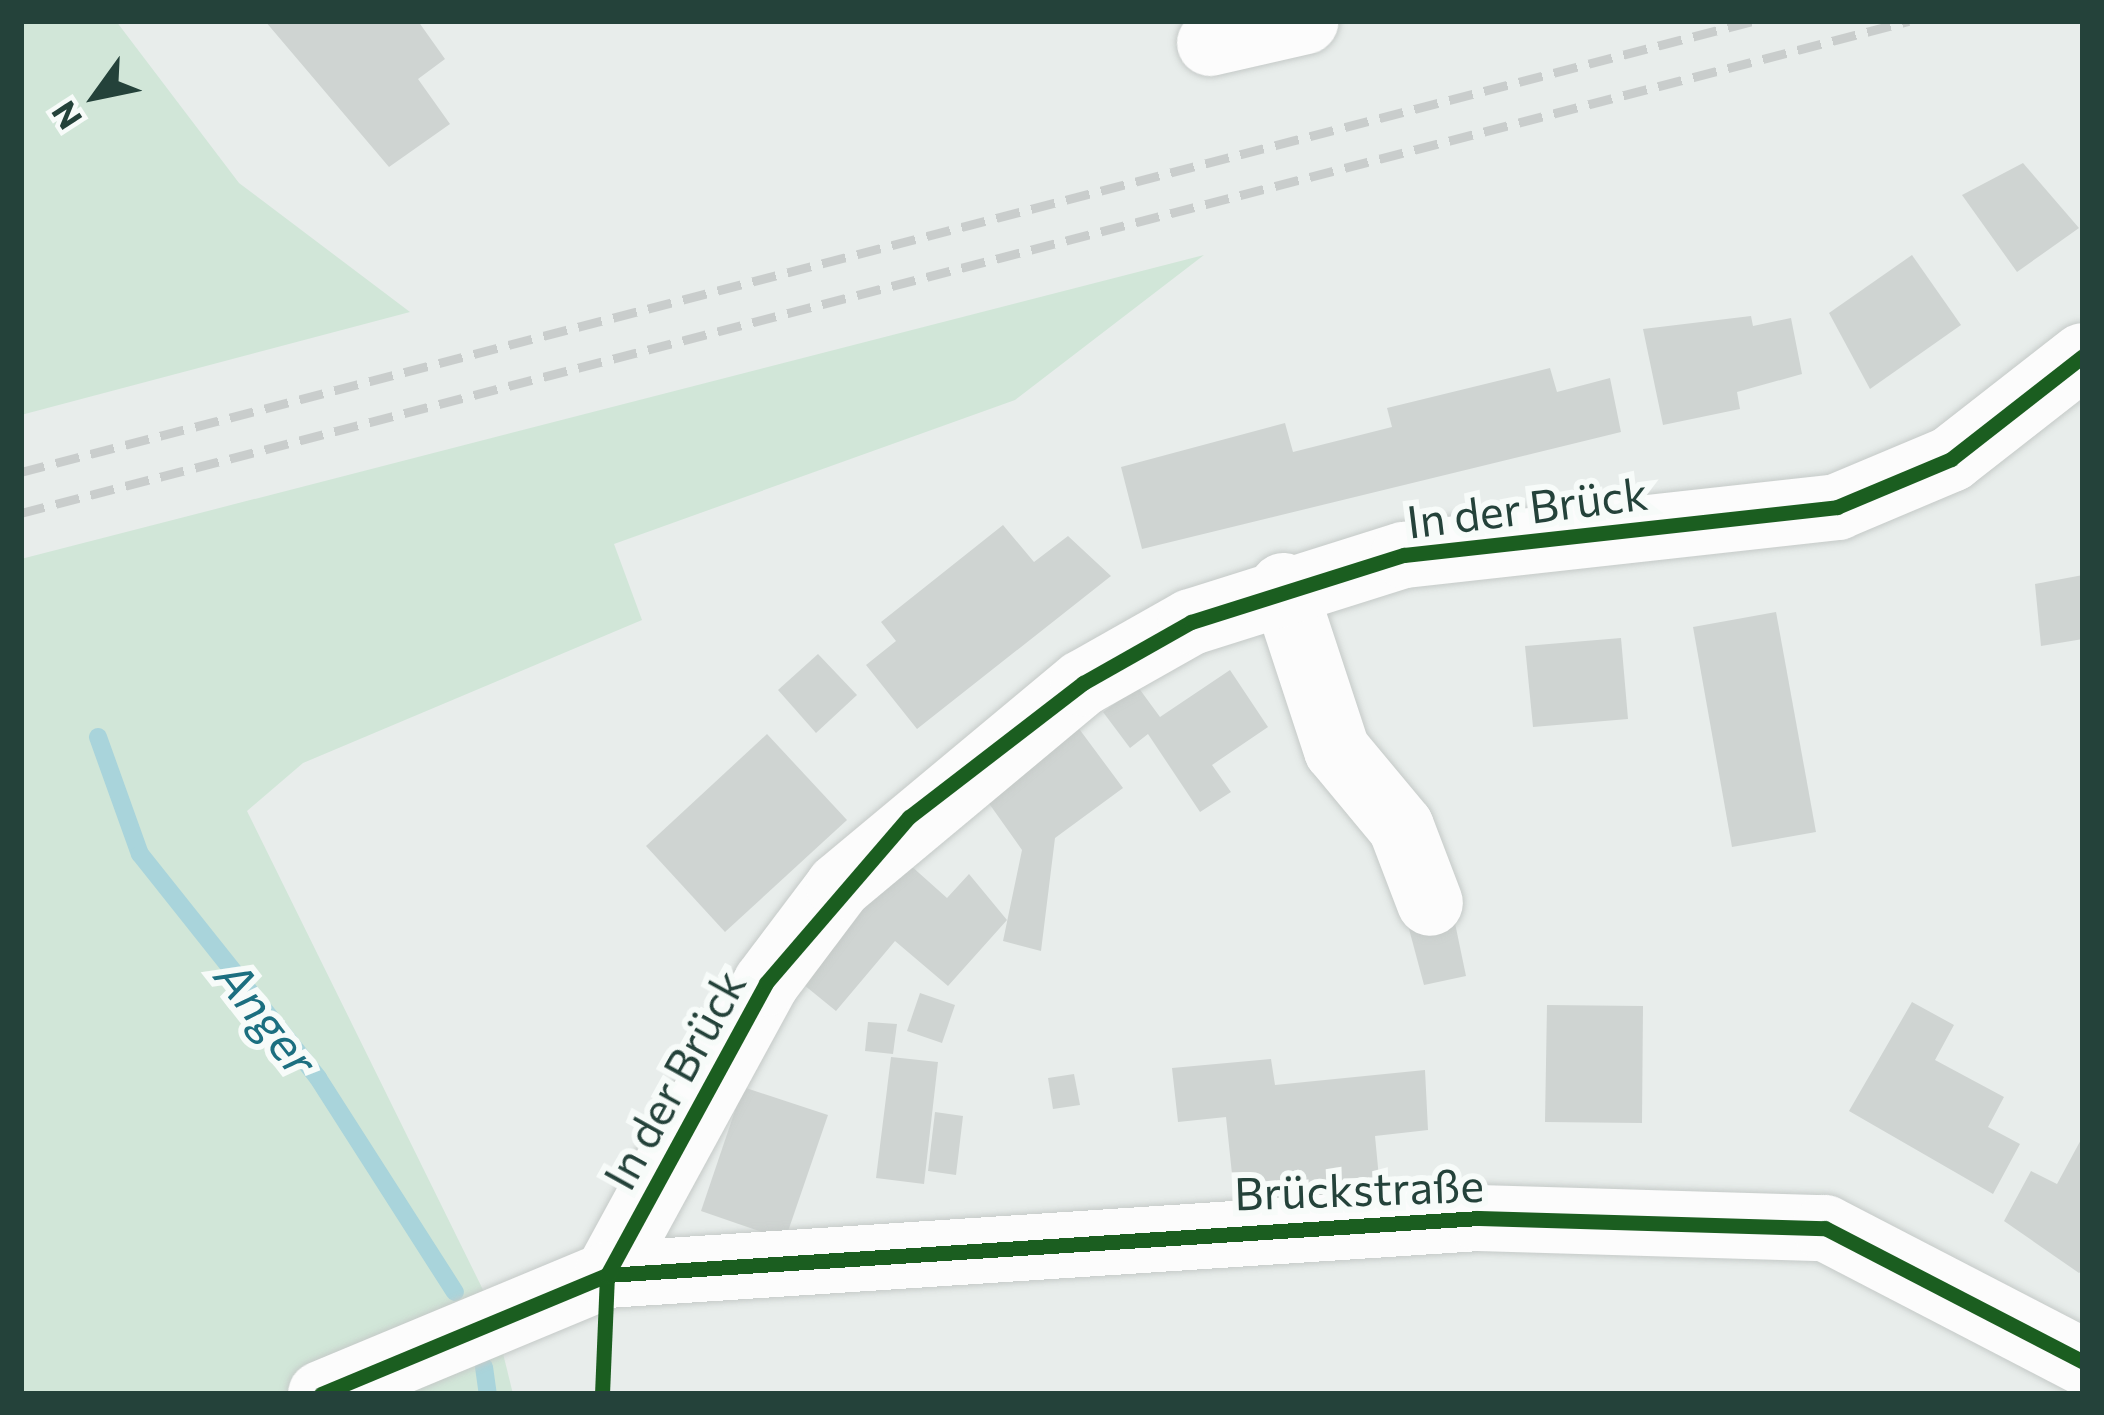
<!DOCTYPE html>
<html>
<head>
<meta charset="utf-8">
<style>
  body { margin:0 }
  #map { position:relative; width:2104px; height:1415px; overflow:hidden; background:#e8edeb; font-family:Commissioner,sans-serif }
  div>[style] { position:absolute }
  .green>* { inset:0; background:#d1e6d8 }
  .stream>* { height:18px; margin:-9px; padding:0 9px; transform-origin:9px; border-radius:9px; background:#a9d4db }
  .building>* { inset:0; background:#cfd4d2 }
  .roads { filter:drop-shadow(0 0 3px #c5cac8) drop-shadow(0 0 3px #c5cac8) }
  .minor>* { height:66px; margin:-33px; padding:0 33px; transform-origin:33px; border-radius:33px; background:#fcfcfc }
  .rail>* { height:9px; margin-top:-4.5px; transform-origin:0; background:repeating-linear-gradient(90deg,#c9cdcc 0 24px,transparent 0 36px) }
  .cycleway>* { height:15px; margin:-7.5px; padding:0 7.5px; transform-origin:7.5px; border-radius:7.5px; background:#1b5e20 }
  span { translate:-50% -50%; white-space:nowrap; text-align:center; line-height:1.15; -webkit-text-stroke:12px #f7fbf9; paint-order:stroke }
  .street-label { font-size:45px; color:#24423a }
  .water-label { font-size:48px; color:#1c6f80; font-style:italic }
  .frame { position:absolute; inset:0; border:24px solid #24423a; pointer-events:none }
  .north { position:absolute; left:36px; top:36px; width:120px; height:120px; -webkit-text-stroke:9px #f7fbf9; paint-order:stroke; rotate:237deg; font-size:33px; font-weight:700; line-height:48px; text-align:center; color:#24423a }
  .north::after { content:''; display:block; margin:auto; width:42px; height:54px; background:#24423a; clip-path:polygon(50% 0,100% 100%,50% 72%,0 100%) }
</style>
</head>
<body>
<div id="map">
  <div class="green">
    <i style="clip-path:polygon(21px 21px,116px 21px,239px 183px,410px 312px,21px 415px)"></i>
    <i style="clip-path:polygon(1204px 255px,1015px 400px,614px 544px,642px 620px,303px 763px,247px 811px,491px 1306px,306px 1394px,21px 1394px,21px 559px)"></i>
    <i style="clip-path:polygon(496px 1325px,513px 1394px,342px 1394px)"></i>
  </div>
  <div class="stream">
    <i style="left:98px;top:737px;width:124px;rotate:70.3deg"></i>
    <i style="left:140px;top:854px;width:286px;rotate:51.5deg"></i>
    <i style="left:318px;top:1078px;width:254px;rotate:57.4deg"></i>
    <i style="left:484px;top:1367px;width:27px;rotate:82deg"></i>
  </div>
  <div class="building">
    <i style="clip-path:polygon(265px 21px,418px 21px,445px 59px,418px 79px,450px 124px,389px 167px)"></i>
    <i style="clip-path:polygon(2023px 163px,2079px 228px,2017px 272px,1962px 195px)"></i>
    <i style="clip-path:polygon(1912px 255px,1961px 325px,1870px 389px,1829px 313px)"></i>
    <i style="clip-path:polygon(1751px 316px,1753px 326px,1791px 318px,1802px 374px,1737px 392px,1740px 409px,1663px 425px,1643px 329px)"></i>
    <i style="clip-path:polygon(1550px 368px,1557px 392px,1610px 378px,1621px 432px,1142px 549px,1121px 467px,1285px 423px,1293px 452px,1392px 427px,1387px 408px)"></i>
    <i style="clip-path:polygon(1003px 525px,1034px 562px,1068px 536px,1111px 576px,917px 729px,866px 665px,896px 641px,881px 622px)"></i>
    <i style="clip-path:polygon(2083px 575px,2083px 639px,2041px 646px,2035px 584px)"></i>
    <i style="clip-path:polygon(1776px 612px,1816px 832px,1732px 847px,1693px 627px)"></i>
    <i style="clip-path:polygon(1621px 638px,1628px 719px,1533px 727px,1525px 646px)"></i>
    <i style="clip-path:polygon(818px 654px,857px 695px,816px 733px,778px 690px)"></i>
    <i style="clip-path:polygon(1230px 670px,1268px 727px,1212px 765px,1231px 792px,1200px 812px,1148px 734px,1130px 748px,1103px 712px,1138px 687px,1160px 717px)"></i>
    <i style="clip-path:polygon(1077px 726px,1123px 788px,1055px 838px,1041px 951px,1003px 941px,1022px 850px,983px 795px)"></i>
    <i style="clip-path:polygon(767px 734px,847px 820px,725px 932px,646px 846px)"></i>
    <i style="clip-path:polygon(900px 856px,947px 898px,969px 874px,1007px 920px,948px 986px,895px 941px,836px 1011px,793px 976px)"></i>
    <i style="clip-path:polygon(1451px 904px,1466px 976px,1424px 985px,1405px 914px)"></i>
    <i style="clip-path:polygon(920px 993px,955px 1005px,942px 1043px,907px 1031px)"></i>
    <i style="clip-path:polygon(1912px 1002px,1954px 1025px,1935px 1060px,2004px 1097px,1988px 1127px,2020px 1144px,1993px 1194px,1849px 1111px)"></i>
    <i style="clip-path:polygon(1547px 1005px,1643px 1006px,1642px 1123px,1545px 1122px)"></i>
    <i style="clip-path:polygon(868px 1022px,897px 1024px,893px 1054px,865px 1051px)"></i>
    <i style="clip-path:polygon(891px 1057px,938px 1062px,924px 1184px,876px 1178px)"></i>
    <i style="clip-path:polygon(1271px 1059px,1275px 1085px,1425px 1070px,1428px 1130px,1375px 1136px,1379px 1178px,1234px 1193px,1226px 1117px,1178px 1122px,1172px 1068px)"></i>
    <i style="clip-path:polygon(1074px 1074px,1080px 1105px,1053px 1109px,1048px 1078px)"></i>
    <i style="clip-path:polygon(743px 1087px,828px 1115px,785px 1240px,701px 1211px)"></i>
    <i style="clip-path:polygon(935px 1112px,963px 1116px,956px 1175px,928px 1171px)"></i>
    <i style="clip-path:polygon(2083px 1136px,2083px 1270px,2079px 1273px,2004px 1221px,2031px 1171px,2057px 1184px)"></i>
  </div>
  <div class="roads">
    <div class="minor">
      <i style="left:1210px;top:43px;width:98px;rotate:-12.9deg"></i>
      <i style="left:1283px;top:586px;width:173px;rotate:71.8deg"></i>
      <i style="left:1337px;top:750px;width:100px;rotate:50.3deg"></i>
      <i style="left:1401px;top:827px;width:81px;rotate:69.1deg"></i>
      <i style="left:607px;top:1275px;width:332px;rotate:-61.4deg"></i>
      <i style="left:766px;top:983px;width:121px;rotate:-53deg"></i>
      <i style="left:839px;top:886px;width:317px;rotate:-39.8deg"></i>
      <i style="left:1083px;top:683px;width:124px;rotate:-29.5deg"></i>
      <i style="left:1191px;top:622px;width:223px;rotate:-17.5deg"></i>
      <i style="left:1404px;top:555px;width:436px;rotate:-6.3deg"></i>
      <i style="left:1837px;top:507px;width:124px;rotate:-22.8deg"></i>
      <i style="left:1951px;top:459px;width:167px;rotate:-38deg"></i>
      <i style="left:321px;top:1394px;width:310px;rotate:-22.6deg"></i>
      <i style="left:607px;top:1275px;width:873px;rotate:-3.74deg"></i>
      <i style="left:1478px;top:1218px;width:347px;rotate:1.7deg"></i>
      <i style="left:1825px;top:1228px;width:291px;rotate:27.4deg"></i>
    </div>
  </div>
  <div class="rail">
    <i style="left:21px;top:472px;width:1790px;rotate:-14.6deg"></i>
    <i style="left:21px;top:513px;width:1951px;rotate:-14.61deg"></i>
  </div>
  <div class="cycleway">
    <i style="left:321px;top:1394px;width:310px;rotate:-22.6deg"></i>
    <i style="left:607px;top:1275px;width:873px;rotate:-3.74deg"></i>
    <i style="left:1478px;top:1218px;width:347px;rotate:1.7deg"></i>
    <i style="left:1825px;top:1228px;width:291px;rotate:27.4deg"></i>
    <i style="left:602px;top:1394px;width:119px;rotate:-87.6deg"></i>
    <i style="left:607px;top:1275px;width:332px;rotate:-61.4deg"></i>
    <i style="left:766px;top:983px;width:219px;rotate:-49.3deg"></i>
    <i style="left:909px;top:817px;width:220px;rotate:-37.6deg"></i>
    <i style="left:1083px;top:683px;width:124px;rotate:-29.5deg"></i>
    <i style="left:1191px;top:622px;width:223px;rotate:-17.5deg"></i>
    <i style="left:1404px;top:555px;width:436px;rotate:-6.3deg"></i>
    <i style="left:1837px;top:507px;width:124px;rotate:-22.8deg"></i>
    <i style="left:1951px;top:459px;width:167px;rotate:-38deg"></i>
  </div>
  <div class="street-label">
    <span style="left:1527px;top:506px;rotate:-7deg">In der Brück</span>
    <span style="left:673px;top:1079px;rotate:-61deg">In der Brück</span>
    <span style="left:1359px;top:1188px;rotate:-2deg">Brückstraße</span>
  </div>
  <div class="water-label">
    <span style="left:268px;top:1017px;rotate:52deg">Anger</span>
  </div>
  <div class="frame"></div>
  <div class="north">N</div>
</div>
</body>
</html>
